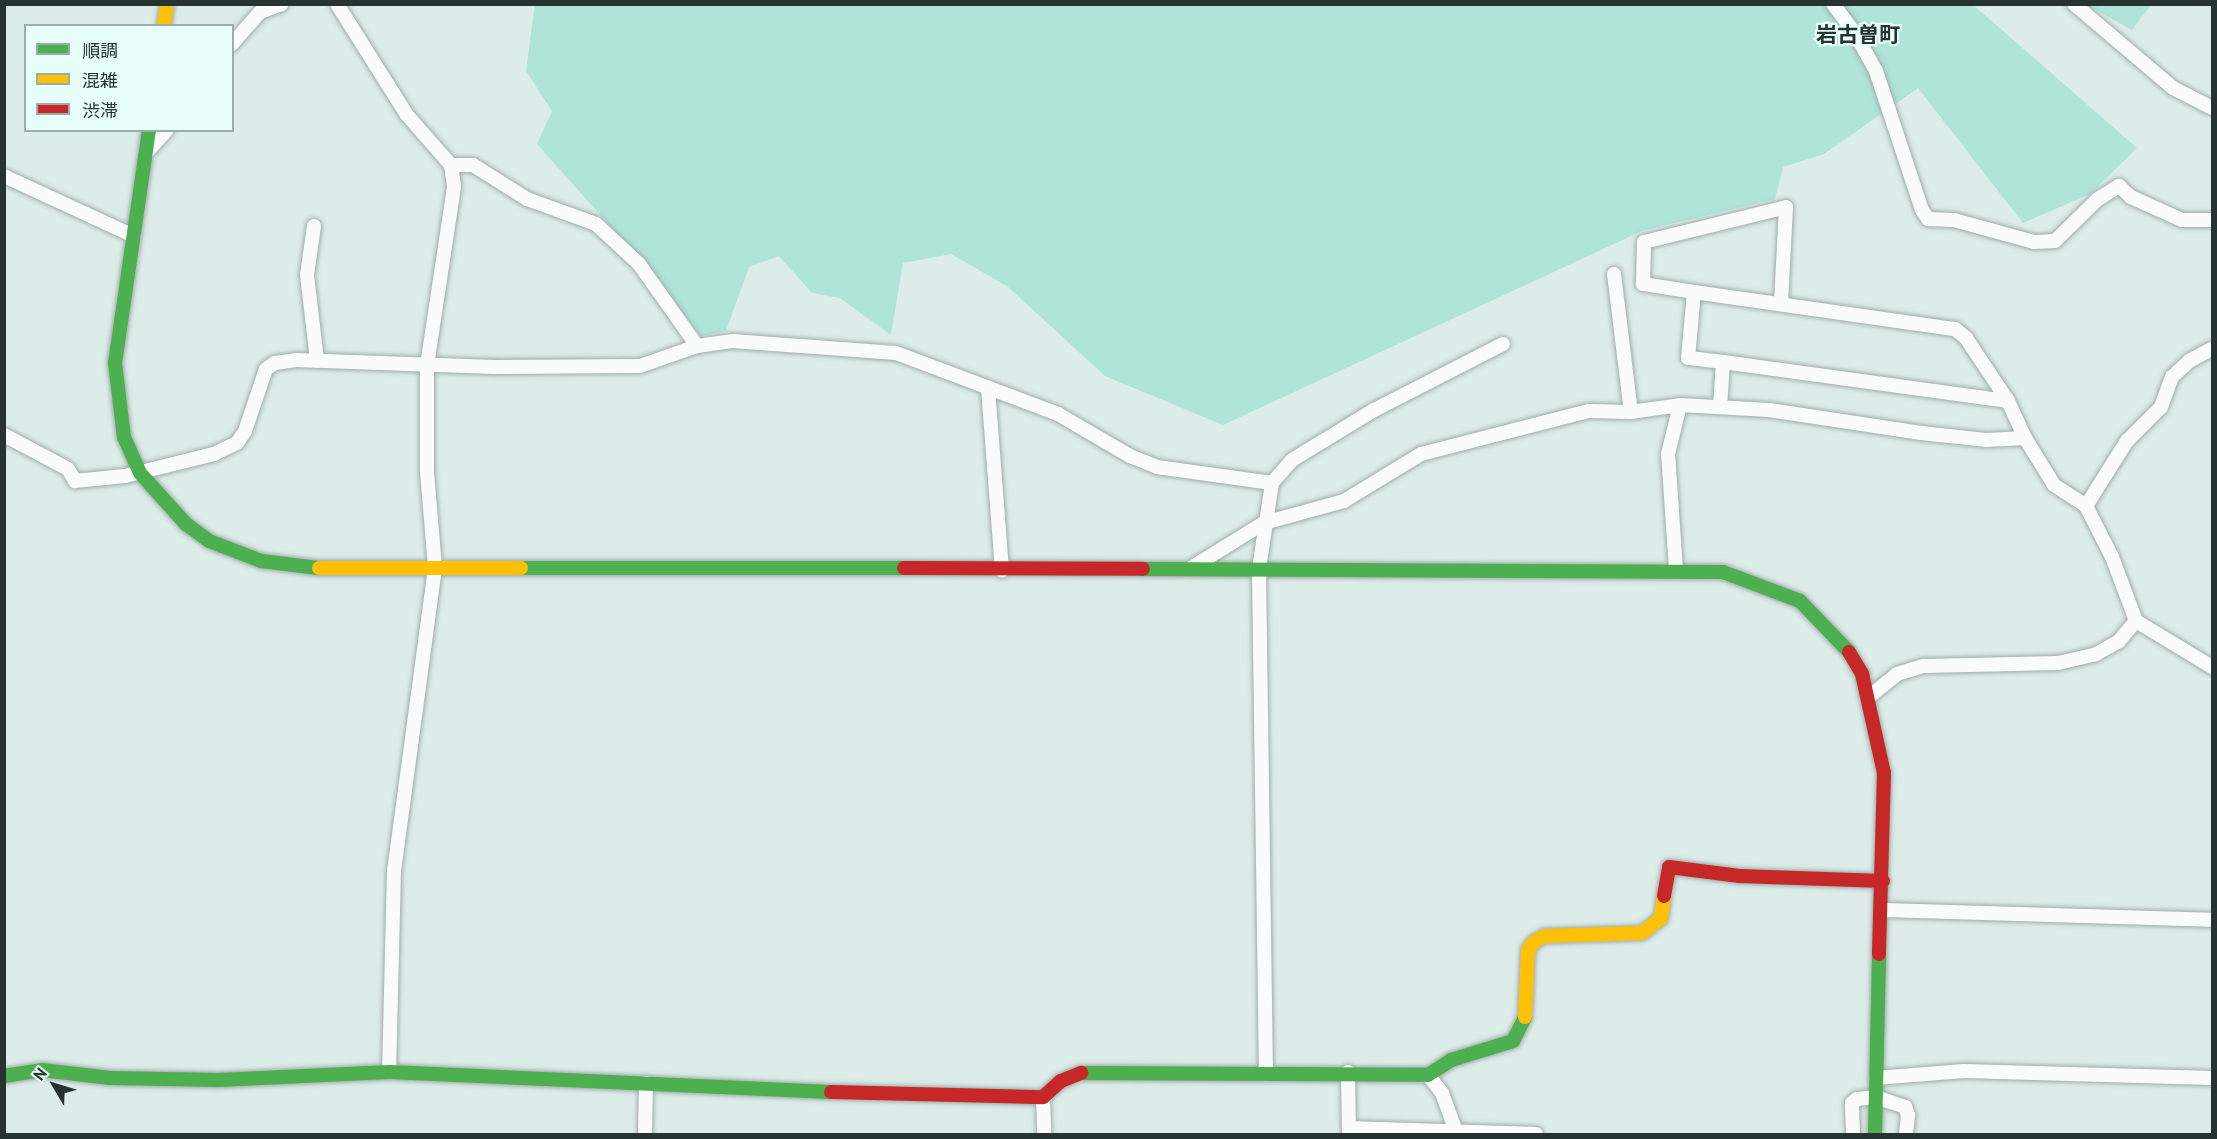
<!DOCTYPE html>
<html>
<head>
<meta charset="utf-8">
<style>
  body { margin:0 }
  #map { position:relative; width:2217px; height:1139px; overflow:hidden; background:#dcece8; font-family:"PT Sans","Noto Sans JP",sans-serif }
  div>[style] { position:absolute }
  .green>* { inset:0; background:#afe4d8 }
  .roads { filter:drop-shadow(0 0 2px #a1adaa) drop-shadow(0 0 2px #a1adaa) }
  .street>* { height:14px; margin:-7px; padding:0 7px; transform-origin:7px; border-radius:7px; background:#fafcfc }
  .fast>* { height:14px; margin:-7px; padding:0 7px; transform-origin:7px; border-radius:7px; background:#4caf50 }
  .slow>* { height:14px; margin:-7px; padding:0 7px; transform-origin:7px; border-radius:7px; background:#ffc107 }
  .jam>* { height:14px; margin:-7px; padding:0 7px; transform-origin:7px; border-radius:7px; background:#c62828 }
  span { translate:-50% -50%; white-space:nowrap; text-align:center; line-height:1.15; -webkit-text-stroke:4.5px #e7fff8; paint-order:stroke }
  .quarter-label { font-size:21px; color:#273330; font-weight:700 }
  .frame { position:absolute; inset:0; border:6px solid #273330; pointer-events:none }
  .legend { position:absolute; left:24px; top:24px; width:210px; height:108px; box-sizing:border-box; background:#e7fff8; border:2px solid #9aada8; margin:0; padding:8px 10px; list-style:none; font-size:18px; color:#273330 }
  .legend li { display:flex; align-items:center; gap:12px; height:30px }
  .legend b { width:30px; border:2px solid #9aada8 }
  .north { position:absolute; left:24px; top:1055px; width:60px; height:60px; -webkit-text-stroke:4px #e7fff8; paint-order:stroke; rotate:308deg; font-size:16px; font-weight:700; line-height:24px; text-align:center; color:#273330 }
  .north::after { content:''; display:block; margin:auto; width:21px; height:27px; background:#273330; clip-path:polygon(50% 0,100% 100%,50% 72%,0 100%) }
</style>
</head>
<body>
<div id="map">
  <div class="green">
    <i style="clip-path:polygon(535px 4px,1972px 4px,2137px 148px,2090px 194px,2023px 223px,1918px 88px,1824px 154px,1783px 167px,1775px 199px,1642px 231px,1223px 425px,1105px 376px,1007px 286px,951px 254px,903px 263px,891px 335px,840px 298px,812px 293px,779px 256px,749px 267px,726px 331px,701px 336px,646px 266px,537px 144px,552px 111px,526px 71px)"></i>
    <i style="clip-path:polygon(2087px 5px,2151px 5px,2132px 30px)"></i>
  </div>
  <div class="roads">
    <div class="street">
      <i style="left:337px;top:4px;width:131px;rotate:57.8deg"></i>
      <i style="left:407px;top:115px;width:67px;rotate:48.7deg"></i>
      <i style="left:451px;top:165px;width:22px;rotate:82deg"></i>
      <i style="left:454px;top:187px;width:180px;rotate:98.6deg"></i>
      <i style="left:427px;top:365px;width:107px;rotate:90deg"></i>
      <i style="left:427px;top:472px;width:96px;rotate:85.2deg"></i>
      <i style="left:435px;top:568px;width:305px;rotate:97.7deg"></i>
      <i style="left:394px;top:870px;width:202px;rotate:91.4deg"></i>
      <i style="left:1833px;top:4px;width:39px;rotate:53deg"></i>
      <i style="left:1856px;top:35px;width:41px;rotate:60.9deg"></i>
      <i style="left:1876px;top:71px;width:146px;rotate:71.7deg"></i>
      <i style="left:1922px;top:210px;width:11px;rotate:56deg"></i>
      <i style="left:1928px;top:219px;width:26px;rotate:2deg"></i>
      <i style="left:1954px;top:220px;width:83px;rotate:15.4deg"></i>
      <i style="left:2034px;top:242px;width:21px;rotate:-3deg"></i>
      <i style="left:2055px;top:241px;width:60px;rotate:-44.3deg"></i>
      <i style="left:2098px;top:199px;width:25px;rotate:-32deg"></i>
      <i style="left:2119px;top:186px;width:16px;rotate:43deg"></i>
      <i style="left:2131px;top:197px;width:56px;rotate:24.3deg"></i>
      <i style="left:2182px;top:220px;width:30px"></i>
      <i style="left:2074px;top:4px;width:130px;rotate:40.3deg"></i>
      <i style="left:2173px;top:88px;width:44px;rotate:27.1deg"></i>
      <i style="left:232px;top:44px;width:43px;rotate:-48.8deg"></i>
      <i style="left:260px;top:12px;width:23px;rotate:-20deg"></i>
      <i style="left:146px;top:153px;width:31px;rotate:-48deg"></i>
      <i style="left:451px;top:165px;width:22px"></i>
      <i style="left:473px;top:165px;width:64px;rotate:32.2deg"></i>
      <i style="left:527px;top:199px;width:73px;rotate:19.9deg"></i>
      <i style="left:596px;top:224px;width:59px;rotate:42.9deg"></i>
      <i style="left:639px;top:264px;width:100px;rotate:54.7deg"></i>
      <i style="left:4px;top:176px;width:143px;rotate:24.8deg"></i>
      <i style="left:314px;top:226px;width:49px;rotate:98.1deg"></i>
      <i style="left:307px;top:275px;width:86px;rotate:83.3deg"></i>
      <i style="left:1614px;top:274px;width:139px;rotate:83deg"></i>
      <i style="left:1694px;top:292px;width:52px;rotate:-171.1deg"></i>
      <i style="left:1643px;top:284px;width:42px;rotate:-88.6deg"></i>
      <i style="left:1644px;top:242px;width:146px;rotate:-13.8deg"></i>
      <i style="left:1786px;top:207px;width:95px;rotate:93deg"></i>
      <i style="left:1723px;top:362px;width:288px;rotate:7.8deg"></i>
      <i style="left:988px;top:388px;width:183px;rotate:85.6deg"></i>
      <i style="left:1720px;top:407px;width:45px;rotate:-86.2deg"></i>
      <i style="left:1723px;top:362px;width:35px;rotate:-173deg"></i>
      <i style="left:1688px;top:358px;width:66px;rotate:-84.8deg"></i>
      <i style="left:1694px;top:292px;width:264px;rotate:8.1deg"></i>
      <i style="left:1955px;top:329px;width:14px;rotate:39deg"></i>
      <i style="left:1966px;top:338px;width:76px;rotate:56.3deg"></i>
      <i style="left:2008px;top:401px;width:41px;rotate:65.3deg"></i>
      <i style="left:4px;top:435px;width:72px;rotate:28deg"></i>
      <i style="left:68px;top:469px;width:14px;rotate:60deg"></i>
      <i style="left:75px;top:481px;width:50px;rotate:-5.7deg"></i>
      <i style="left:125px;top:476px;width:92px;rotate:-13.9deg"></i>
      <i style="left:214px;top:454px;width:25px;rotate:-26deg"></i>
      <i style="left:237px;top:443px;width:14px;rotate:-56deg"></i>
      <i style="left:245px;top:431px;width:65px;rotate:-71.3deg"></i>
      <i style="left:266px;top:369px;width:11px;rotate:-34deg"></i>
      <i style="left:275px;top:363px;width:21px;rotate:-8deg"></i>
      <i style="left:296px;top:360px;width:199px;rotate:2deg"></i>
      <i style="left:495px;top:367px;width:145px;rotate:-0.4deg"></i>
      <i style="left:640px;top:366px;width:60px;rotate:-19.3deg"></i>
      <i style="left:697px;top:346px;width:35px;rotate:-8deg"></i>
      <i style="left:732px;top:341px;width:164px;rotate:4.2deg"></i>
      <i style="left:896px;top:353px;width:173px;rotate:20.6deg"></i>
      <i style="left:1058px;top:414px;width:83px;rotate:30.3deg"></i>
      <i style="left:1130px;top:456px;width:29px;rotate:22deg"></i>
      <i style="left:1157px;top:467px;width:116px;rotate:7.9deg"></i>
      <i style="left:1272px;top:483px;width:87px;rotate:98.6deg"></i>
      <i style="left:1259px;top:569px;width:505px;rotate:89.21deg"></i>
      <i style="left:1272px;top:483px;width:30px;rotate:-49deg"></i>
      <i style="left:1292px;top:460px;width:96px;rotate:-31.4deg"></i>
      <i style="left:1374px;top:410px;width:145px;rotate:-27.1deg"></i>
      <i style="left:2086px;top:506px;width:77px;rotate:-57.8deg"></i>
      <i style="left:2127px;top:441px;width:48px;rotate:-45deg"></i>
      <i style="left:2161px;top:407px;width:32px;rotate:-70deg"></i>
      <i style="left:2172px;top:377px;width:23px;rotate:-43deg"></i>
      <i style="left:2189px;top:361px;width:26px;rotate:-28deg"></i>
      <i style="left:1191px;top:568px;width:86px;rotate:-31.7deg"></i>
      <i style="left:1264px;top:523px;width:83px;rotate:-15.4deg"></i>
      <i style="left:1344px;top:501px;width:90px;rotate:-31.4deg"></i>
      <i style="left:1421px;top:454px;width:173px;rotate:-14.4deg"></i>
      <i style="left:1589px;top:411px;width:42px;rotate:1.4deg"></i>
      <i style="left:1631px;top:412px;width:49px;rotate:-8.1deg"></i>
      <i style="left:1680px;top:405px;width:89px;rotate:3.2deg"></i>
      <i style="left:1769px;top:410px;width:154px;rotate:8.6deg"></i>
      <i style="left:1921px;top:433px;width:65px;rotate:6.1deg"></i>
      <i style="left:1986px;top:440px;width:39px;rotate:-3deg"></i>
      <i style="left:2025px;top:438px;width:55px;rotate:58.3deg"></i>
      <i style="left:2054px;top:485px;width:38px;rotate:33deg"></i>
      <i style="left:2086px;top:506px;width:57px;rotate:63deg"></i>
      <i style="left:2112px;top:557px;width:68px;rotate:69.4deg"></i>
      <i style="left:2136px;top:621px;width:89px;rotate:31.2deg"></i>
      <i style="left:1676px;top:570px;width:116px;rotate:-93.9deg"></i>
      <i style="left:1668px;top:454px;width:50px;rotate:-76.2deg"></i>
      <i style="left:1870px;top:696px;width:35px;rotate:-39deg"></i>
      <i style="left:1897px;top:674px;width:28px;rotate:-17deg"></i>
      <i style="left:1924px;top:666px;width:134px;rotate:-1.3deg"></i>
      <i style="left:2058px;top:663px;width:39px;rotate:-13deg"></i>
      <i style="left:2096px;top:654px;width:26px;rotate:-29deg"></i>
      <i style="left:2119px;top:641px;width:26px;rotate:-50deg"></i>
      <i style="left:1882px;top:910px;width:330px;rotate:1.7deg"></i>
      <i style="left:1348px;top:1072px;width:62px;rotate:89.1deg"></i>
      <i style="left:1428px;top:1075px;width:23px;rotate:52deg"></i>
      <i style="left:1442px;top:1093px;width:44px;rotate:69.9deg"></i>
      <i style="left:1876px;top:1078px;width:88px;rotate:-4.5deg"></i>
      <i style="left:1964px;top:1071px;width:248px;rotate:1.6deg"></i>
      <i style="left:1043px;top:1097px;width:37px;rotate:88deg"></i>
      <i style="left:1349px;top:1128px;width:187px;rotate:1.8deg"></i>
      <i style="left:645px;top:1134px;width:51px;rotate:-88.9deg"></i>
      <i style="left:1853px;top:1134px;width:31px;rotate:-92deg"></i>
      <i style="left:1852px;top:1103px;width:6px;rotate:-39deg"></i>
      <i style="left:1857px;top:1099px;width:18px;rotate:-6deg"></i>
      <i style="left:1875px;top:1097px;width:32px;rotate:18deg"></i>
      <i style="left:1905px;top:1107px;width:9px;rotate:69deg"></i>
      <i style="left:1908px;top:1115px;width:19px;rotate:96deg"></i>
    </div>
    <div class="fast">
      <i style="left:149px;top:130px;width:235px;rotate:98.3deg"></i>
      <i style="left:115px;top:363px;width:75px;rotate:83.1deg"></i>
      <i style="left:124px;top:437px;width:39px;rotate:66deg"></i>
      <i style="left:140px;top:473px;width:69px;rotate:48deg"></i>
      <i style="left:186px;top:524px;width:29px;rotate:36deg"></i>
      <i style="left:209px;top:541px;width:56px;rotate:21deg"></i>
      <i style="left:261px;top:561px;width:58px;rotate:6.9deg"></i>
      <i style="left:521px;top:568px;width:383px"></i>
      <i style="left:1143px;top:569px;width:580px;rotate:0.3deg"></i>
      <i style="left:1723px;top:572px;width:82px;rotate:20.6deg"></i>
      <i style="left:1800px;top:601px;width:71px;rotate:46.1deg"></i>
      <i style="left:1081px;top:1073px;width:347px;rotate:0.3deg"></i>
      <i style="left:1428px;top:1075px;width:27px;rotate:-33deg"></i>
      <i style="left:1451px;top:1060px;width:65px;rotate:-17deg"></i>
      <i style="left:1513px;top:1041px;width:27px;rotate:-63deg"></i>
      <i style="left:4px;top:1076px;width:38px;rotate:-9deg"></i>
      <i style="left:42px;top:1070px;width:69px;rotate:6.6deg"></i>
      <i style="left:111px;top:1078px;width:108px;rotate:1.1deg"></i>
      <i style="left:219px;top:1080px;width:170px;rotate:-2.7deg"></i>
      <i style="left:389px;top:1072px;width:442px;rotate:2.6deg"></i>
      <i style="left:1875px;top:1134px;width:180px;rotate:-88.7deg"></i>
    </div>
    <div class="slow">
      <i style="left:164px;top:26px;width:22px;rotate:-82deg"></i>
      <i style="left:319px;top:568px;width:202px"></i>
      <i style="left:1525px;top:1017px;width:67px;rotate:-87.4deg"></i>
      <i style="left:1528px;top:950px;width:10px;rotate:-53deg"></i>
      <i style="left:1534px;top:942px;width:13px;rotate:-29deg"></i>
      <i style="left:1545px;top:936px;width:97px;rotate:-1.8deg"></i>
      <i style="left:1642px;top:933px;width:24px;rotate:-38deg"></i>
      <i style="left:1661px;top:918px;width:22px;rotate:-82deg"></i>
    </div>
    <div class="jam">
      <i style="left:904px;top:568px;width:239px;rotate:0.2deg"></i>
      <i style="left:1849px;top:652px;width:26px;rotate:59deg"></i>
      <i style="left:1862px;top:674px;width:101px;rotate:77.5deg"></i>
      <i style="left:1884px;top:773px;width:181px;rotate:91.6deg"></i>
      <i style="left:1664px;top:896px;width:29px;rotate:-80deg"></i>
      <i style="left:1669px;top:867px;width:71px;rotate:7.3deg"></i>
      <i style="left:1739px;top:876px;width:144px;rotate:2deg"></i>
      <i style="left:831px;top:1092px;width:212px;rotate:1.4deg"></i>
      <i style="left:1043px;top:1097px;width:24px;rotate:-42deg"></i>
      <i style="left:1061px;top:1081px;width:22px;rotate:-22deg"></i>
    </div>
  </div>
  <div class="quarter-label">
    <span style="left:1858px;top:35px">岩古曽町</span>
  </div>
  <div class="frame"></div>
  <ul class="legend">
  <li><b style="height:8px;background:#4caf50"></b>順調</li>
  <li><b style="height:8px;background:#ffc107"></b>混雑</li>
  <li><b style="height:8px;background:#c62828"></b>渋滞</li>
  </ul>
  <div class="north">N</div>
</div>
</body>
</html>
